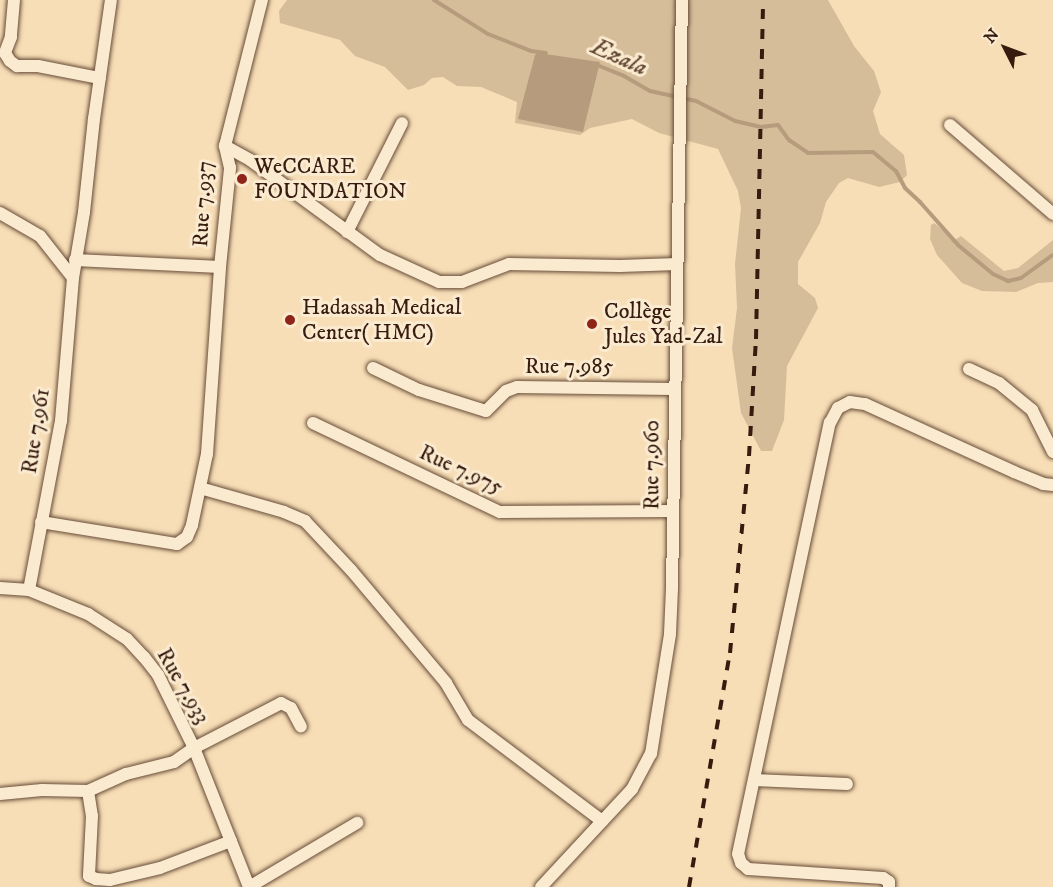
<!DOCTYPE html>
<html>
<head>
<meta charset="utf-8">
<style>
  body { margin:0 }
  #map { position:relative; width:1053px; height:887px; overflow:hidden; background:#f7deb6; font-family:"IM FELL DW Pica",serif }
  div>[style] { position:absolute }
  .green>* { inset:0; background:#d6bd99 }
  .water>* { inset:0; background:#b69c7d }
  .stream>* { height:4px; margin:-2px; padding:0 2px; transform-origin:2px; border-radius:2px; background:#b69c7d }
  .roads { filter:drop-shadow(0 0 2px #674c38) drop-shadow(0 0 2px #674c38) }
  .minor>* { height:12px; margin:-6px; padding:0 6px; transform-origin:6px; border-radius:6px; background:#faead0 }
  .rail>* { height:4px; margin-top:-2px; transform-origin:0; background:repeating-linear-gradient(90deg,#371b0e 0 10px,transparent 0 20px) }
  .dots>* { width:16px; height:16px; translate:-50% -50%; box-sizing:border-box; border:3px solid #faead0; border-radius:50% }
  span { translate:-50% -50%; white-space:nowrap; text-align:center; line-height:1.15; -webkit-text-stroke:6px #faead0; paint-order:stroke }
  .poi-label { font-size:22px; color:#371b0e }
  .left { translate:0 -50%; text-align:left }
  .street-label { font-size:22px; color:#371b0e }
  .water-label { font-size:24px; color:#634835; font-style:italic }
  .north { position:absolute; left:975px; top:18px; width:60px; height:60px; -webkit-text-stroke:4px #faead0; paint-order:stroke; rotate:312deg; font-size:16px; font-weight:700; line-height:24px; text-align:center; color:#371b0e }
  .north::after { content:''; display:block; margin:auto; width:21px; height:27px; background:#371b0e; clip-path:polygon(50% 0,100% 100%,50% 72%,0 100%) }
</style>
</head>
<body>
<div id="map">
  <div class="green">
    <i style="clip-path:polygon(287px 0,828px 0,854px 46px,874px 71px,881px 92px,873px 111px,880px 134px,904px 155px,907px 175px,900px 182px,879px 187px,848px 178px,839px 183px,826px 202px,820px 223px,798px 262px,798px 284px,815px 298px,818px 308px,787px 366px,784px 420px,772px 451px,761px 451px,741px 413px,732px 348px,737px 308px,735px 264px,741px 208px,738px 191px,718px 149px,659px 133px,632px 119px,590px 128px,580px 135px,515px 123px,517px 102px,481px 87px,457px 86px,443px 77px,432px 78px,424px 85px,408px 90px,385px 67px,355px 56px,340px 40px,280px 23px,279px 11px)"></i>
    <i style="clip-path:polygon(934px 223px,955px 240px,961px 236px,1004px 271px,1018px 268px,1053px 240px,1053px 282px,1038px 283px,1016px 292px,982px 291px,962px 283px,937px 255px,930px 239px,931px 225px)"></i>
  </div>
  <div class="water">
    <i style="clip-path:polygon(538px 53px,600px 62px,583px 132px,518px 119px,535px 55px)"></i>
  </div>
  <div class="stream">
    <i style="left:434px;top:0;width:64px;rotate:32.2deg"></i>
    <i style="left:488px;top:34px;width:46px;rotate:21.6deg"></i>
    <i style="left:531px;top:51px;width:15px;rotate:8deg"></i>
    <i style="left:597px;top:65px;width:29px;rotate:22deg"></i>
    <i style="left:624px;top:76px;width:30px;rotate:30deg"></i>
    <i style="left:650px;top:91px;width:47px;rotate:12.3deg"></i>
    <i style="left:696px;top:101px;width:44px;rotate:27.1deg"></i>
    <i style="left:735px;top:121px;width:27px;rotate:13deg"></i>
    <i style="left:761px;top:127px;width:17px;rotate:-7deg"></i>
    <i style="left:778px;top:125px;width:19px;rotate:54deg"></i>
    <i style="left:789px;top:140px;width:23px;rotate:34deg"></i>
    <i style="left:808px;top:153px;width:65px;rotate:-0.9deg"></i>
    <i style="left:873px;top:152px;width:30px;rotate:40deg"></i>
    <i style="left:896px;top:171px;width:19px;rotate:62deg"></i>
    <i style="left:905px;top:188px;width:21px;rotate:43deg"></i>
    <i style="left:920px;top:202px;width:57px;rotate:48.5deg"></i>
    <i style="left:958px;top:245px;width:45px;rotate:39.6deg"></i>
    <i style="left:993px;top:274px;width:17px;rotate:25deg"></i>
    <i style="left:1008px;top:281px;width:13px;rotate:-13deg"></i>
    <i style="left:1021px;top:278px;width:39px;rotate:-36deg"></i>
  </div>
  <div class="roads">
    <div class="minor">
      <i style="left:14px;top:0;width:37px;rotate:95deg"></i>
      <i style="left:11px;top:37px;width:17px;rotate:111deg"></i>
      <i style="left:5px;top:53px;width:9px;rotate:58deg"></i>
      <i style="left:10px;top:61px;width:9px;rotate:36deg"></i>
      <i style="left:17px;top:66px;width:21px"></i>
      <i style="left:38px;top:66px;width:63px;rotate:11deg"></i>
      <i style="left:950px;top:125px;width:136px;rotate:40.8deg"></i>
      <i style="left:225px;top:146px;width:151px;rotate:-75.8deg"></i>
      <i style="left:0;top:213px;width:46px;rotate:29.9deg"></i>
      <i style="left:40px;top:236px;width:53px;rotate:51.8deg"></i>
      <i style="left:347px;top:232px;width:122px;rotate:-63.2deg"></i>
      <i style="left:75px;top:260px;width:145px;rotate:2.8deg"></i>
      <i style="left:373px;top:368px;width:51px;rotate:25.6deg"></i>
      <i style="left:419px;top:390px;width:70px;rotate:17.4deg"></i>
      <i style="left:486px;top:411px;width:28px;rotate:-45deg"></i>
      <i style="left:506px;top:391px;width:12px;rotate:-20deg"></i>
      <i style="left:517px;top:387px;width:157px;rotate:0.7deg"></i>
      <i style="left:969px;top:369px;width:33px;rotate:25deg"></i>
      <i style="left:999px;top:383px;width:43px;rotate:39.3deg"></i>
      <i style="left:1032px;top:410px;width:47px;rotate:63.4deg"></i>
      <i style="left:313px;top:423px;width:207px;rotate:25.5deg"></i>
      <i style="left:500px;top:512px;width:173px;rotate:-0.3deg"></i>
      <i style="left:200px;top:488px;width:87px;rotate:15.9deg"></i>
      <i style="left:284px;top:512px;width:23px;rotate:23deg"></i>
      <i style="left:305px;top:521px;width:67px;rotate:46.8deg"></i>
      <i style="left:351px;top:570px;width:148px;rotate:49.9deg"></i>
      <i style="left:446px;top:683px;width:43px;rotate:59.3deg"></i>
      <i style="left:468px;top:720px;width:168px;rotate:37deg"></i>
      <i style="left:41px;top:522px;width:138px;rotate:9.2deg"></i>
      <i style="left:177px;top:544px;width:12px;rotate:-35deg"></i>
      <i style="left:187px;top:537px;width:13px;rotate:-67deg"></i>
      <i style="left:192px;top:525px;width:73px;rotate:-78.1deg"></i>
      <i style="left:207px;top:454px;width:187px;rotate:-86deg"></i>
      <i style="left:220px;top:267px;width:100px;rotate:-84.2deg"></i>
      <i style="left:230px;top:168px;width:23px;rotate:-103deg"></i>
      <i style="left:225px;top:146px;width:29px;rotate:29deg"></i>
      <i style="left:250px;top:160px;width:161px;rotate:36.2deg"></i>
      <i style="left:380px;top:255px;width:65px;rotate:24.6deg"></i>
      <i style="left:439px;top:282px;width:23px"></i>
      <i style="left:462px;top:282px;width:50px;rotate:-21deg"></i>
      <i style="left:509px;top:264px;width:111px;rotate:1deg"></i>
      <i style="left:620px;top:266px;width:57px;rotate:-2deg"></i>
      <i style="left:0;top:588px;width:29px;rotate:4deg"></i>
      <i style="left:29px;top:590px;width:64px;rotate:22.1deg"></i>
      <i style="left:88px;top:614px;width:46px;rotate:32.7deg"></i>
      <i style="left:127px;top:639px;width:25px;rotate:47deg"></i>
      <i style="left:144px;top:657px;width:23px;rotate:52deg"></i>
      <i style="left:158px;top:675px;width:81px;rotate:63.7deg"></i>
      <i style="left:194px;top:748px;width:149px;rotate:68.4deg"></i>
      <i style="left:29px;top:590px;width:172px;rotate:-79.3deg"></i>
      <i style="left:61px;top:421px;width:144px;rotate:-85.2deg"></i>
      <i style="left:73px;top:278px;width:67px;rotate:-80.5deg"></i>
      <i style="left:84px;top:212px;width:94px;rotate:-83.9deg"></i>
      <i style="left:94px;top:119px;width:120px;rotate:-81.9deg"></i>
      <i style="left:754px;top:780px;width:93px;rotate:2.5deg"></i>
      <i style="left:88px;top:791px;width:25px;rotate:81deg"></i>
      <i style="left:92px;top:816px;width:60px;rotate:92.9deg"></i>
      <i style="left:89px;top:876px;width:8px;rotate:23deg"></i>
      <i style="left:96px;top:879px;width:14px;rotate:4deg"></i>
      <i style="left:110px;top:880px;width:51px;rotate:-13.5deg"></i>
      <i style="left:160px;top:868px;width:76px;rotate:-20.8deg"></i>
      <i style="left:0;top:794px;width:42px;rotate:-5.4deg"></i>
      <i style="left:42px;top:790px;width:46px;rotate:1.2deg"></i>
      <i style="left:88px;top:791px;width:42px;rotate:-24.1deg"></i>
      <i style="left:126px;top:774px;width:49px;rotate:-14deg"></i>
      <i style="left:174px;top:762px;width:24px;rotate:-35deg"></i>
      <i style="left:194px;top:748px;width:98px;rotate:-27.3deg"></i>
      <i style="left:281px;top:703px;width:11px;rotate:27deg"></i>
      <i style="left:291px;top:708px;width:21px;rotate:62deg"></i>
      <i style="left:249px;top:887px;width:126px;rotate:-30.7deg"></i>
      <i style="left:541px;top:887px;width:134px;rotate:-47.1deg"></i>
      <i style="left:632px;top:789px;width:40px;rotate:-62deg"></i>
      <i style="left:651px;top:754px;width:26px;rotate:-81deg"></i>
      <i style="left:655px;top:728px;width:95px;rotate:-80.9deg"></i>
      <i style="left:670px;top:634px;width:46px;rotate:-87.5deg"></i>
      <i style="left:672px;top:588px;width:588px;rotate:-89.03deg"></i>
      <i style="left:889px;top:887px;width:5px;rotate:-90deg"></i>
      <i style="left:889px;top:882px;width:7px;rotate:-146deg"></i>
      <i style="left:883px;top:878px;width:135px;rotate:-176.2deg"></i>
      <i style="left:748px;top:869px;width:9px;rotate:-139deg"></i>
      <i style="left:741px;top:863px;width:9px;rotate:-108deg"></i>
      <i style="left:738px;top:854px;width:441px;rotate:-78deg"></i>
      <i style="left:830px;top:423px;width:17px;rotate:-62deg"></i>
      <i style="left:838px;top:408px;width:13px;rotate:-27deg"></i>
      <i style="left:850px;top:402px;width:15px;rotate:8deg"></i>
      <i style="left:865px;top:404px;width:164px;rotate:24.5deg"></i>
      <i style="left:1014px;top:472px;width:31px;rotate:22deg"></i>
      <i style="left:1043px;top:484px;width:10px;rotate:6deg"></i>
    </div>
  </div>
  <div class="rail">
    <i style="left:689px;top:887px;width:238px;rotate:-80.1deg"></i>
    <i style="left:730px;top:653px;width:198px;rotate:-84.5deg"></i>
    <i style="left:749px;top:456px;width:117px;rotate:-86.6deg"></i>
    <i style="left:756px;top:339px;width:339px;rotate:-88.8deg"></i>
  </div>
  <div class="dots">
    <i style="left:242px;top:179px;background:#8f2418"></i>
    <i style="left:290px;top:320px;background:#8f2418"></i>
    <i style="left:592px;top:324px;background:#8f2418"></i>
  </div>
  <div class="poi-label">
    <span class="left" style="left:254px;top:179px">WeCCARE<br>FOUNDATION</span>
    <span class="left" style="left:302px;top:320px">Hadassah Medical<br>Center( HMC)</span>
    <span class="left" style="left:604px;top:324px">Collège<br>Jules Yad-Zal</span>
  </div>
  <div class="street-label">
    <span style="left:203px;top:204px;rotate:-87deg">Rue 7.937</span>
    <span style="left:569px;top:367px">Rue 7.985</span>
    <span style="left:36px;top:431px;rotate:-81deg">Rue 7.961</span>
    <span style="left:652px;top:465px;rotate:-90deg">Rue 7.960</span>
    <span style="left:461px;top:470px;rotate:25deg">Rue 7.975</span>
    <span style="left:183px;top:686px;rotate:60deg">Rue 7.933</span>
  </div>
  <div class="water-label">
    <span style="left:619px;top:58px;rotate:24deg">Ezala</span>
  </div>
  <div class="north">N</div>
</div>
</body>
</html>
